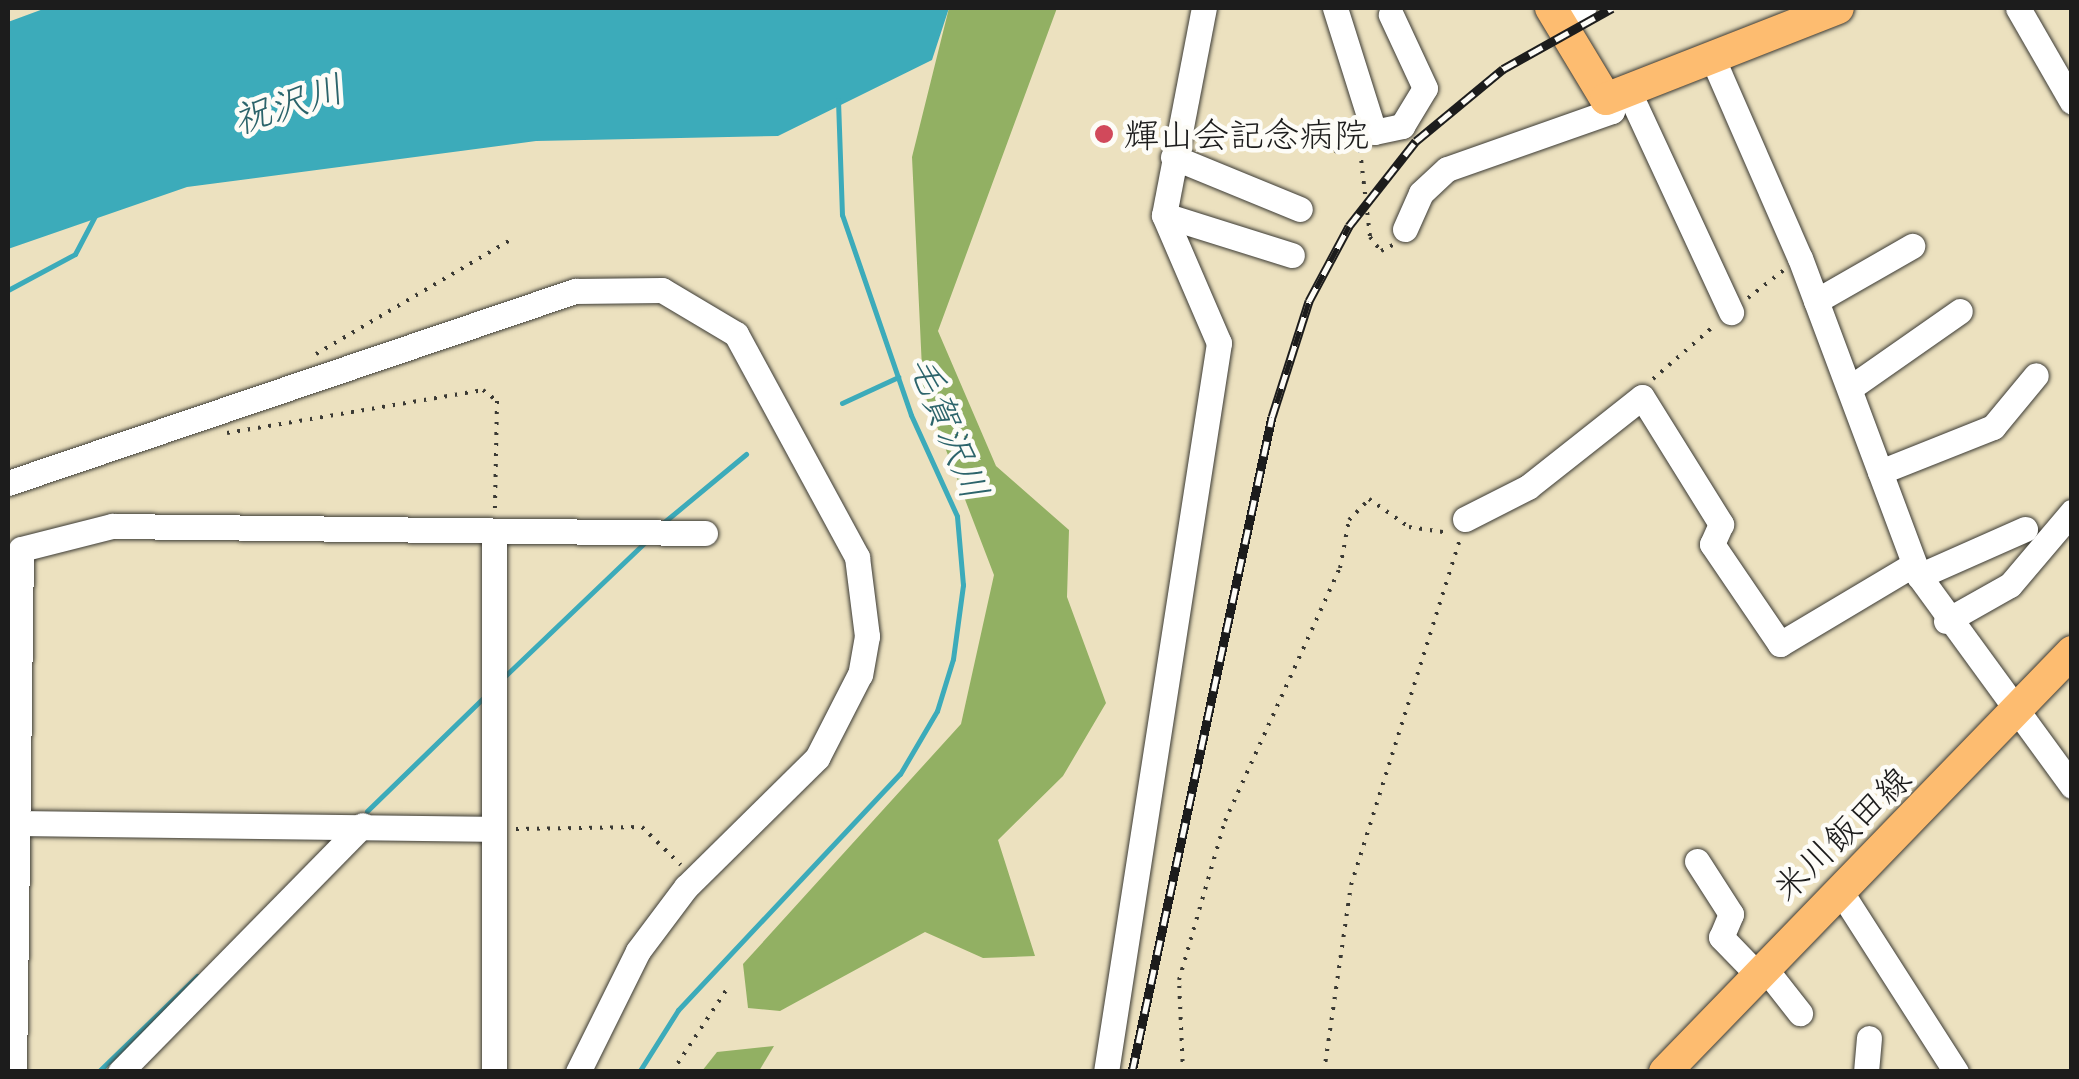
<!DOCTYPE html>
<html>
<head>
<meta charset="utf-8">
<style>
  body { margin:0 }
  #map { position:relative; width:2079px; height:1079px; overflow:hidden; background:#ece1bf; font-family:Delius,"Klee One",sans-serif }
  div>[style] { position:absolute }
  .forest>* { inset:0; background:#92b063 }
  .water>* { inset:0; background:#3cabba }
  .stream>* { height:5px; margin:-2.5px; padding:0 2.5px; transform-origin:2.5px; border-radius:2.5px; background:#3cabba }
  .path>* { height:4px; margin-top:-2px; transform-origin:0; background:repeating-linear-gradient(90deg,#3b3a34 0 2.5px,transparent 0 10.5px) }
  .roads { filter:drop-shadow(0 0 2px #3b3a34) drop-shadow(0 0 2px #3b3a34) }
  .minor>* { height:25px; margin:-12.5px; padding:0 12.5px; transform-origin:12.5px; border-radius:12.5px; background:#fff }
  .major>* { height:32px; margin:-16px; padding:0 16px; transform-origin:16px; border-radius:16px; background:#fdbc70 }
  .rail>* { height:9px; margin-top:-4.5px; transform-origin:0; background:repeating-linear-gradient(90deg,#fdfcf7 0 15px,#1c1c1c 0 30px); box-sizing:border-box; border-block:2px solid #1c1c1c }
  .dots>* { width:28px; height:28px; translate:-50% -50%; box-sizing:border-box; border:5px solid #fdfcf7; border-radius:50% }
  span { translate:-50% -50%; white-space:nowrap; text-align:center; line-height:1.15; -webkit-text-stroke:9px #fdfcf7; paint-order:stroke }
  .poi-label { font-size:35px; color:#1c1c1c }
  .left { translate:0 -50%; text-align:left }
  .street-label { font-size:35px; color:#1c1c1c }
  .water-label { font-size:38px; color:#2c646b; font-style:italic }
  .frame { position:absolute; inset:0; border:10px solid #1c1c1c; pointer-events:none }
</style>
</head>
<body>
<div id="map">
  <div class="forest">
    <i style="clip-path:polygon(949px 8px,1057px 8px,938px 331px,996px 466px,1069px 530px,1067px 597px,1106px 703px,1063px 776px,998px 840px,1035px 956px,983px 958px,925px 932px,780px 1011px,748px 1008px,743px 964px,961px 724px,994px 575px,923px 390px,912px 157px)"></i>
    <i style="clip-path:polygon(774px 1046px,759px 1071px,702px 1071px,717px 1052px)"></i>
  </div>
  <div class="water">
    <i style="clip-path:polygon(46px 8px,949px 8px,932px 60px,778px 136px,536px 141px,187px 187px,8px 249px,8px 22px)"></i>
  </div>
  <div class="stream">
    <i style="left:8px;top:290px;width:76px;rotate:-28.2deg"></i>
    <i style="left:75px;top:254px;width:45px;rotate:-62.3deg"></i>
    <i style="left:842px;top:403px;width:62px;rotate:-24.9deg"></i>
    <i style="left:663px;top:523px;width:108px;rotate:-39.7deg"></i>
    <i style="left:505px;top:676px;width:194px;rotate:-43.7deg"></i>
    <i style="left:367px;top:811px;width:162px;rotate:-44.2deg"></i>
    <i style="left:98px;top:1072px;width:138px;rotate:-44.1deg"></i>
    <i style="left:639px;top:1072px;width:73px;rotate:-57.8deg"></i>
    <i style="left:678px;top:1010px;width:324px;rotate:-46.8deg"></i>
    <i style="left:900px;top:774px;width:73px;rotate:-59.6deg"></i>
    <i style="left:937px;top:711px;width:54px;rotate:-72.9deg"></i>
    <i style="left:953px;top:659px;width:75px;rotate:-82.3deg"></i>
    <i style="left:963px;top:585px;width:69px;rotate:-95deg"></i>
    <i style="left:957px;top:516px;width:111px;rotate:-114.5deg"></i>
    <i style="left:911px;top:415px;width:212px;rotate:-109deg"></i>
    <i style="left:842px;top:215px;width:115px;rotate:-92deg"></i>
  </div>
  <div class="path">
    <i style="left:1360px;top:150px;width:88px;rotate:83.4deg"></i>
    <i style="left:1370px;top:237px;width:18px;rotate:52deg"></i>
    <i style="left:1381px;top:251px;width:16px;rotate:-27deg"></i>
    <i style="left:1334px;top:152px;width:26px;rotate:-39deg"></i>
    <i style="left:1748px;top:298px;width:46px;rotate:-37.9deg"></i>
    <i style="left:316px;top:354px;width:225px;rotate:-30.4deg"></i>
    <i style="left:1653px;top:379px;width:81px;rotate:-41deg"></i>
    <i style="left:227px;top:433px;width:260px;rotate:-9.5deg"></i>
    <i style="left:483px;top:390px;width:18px;rotate:38deg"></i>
    <i style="left:497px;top:401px;width:107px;rotate:91.1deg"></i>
    <i style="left:516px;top:829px;width:126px;rotate:-0.9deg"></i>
    <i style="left:642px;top:827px;width:54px;rotate:44.3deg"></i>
    <i style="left:672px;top:1072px;width:103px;rotate:-56.5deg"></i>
    <i style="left:1183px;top:1072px;width:92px;rotate:-92.5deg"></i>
    <i style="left:1179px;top:980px;width:166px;rotate:-73.9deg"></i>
    <i style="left:1225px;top:821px;width:278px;rotate:-65.6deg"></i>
    <i style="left:1340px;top:568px;width:49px;rotate:-79.4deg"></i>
    <i style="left:1349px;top:520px;width:29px;rotate:-46deg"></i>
    <i style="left:1369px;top:499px;width:49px;rotate:35deg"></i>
    <i style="left:1409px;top:527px;width:41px;rotate:8.3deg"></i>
    <i style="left:1324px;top:1072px;width:189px;rotate:-81.8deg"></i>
    <i style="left:1351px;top:885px;width:362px;rotate:-72.5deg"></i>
  </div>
  <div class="roads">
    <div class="minor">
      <i style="left:1335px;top:8px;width:130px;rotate:72.5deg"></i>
      <i style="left:1374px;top:132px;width:29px;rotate:-12deg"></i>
      <i style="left:1402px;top:126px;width:44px;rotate:-58.8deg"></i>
      <i style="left:1425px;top:88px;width:81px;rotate:-115deg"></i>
      <i style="left:2018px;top:8px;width:108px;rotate:60.1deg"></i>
      <i style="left:1560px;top:19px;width:26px;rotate:-25deg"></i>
      <i style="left:1712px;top:57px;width:219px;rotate:66.4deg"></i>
      <i style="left:1800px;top:258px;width:340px;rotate:69.5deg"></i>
      <i style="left:1919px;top:576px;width:260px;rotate:53.9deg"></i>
      <i style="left:1628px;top:90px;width:245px;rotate:65.1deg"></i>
      <i style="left:1173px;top:157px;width:137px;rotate:22.3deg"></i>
      <i style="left:1164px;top:215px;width:134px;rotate:17.4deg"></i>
      <i style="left:1405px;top:229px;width:39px;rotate:-66deg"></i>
      <i style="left:1421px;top:193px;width:35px;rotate:-43deg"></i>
      <i style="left:1447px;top:169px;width:175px;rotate:-19.4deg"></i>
      <i style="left:1612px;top:111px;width:13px;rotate:-117deg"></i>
      <i style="left:1816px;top:301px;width:111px;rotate:-29.8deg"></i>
      <i style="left:1850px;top:388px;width:134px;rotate:-35deg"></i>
      <i style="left:1880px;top:472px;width:122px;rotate:-21.7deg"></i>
      <i style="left:1993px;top:427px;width:67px;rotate:-50.4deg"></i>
      <i style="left:8px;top:483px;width:599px;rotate:-18.71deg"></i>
      <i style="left:575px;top:291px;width:87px;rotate:-0.7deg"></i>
      <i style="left:662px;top:290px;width:86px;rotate:30.7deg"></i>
      <i style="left:736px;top:334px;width:254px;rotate:61.5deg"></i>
      <i style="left:857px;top:557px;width:80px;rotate:82.8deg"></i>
      <i style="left:867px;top:636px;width:39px;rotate:100deg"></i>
      <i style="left:860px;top:674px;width:94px;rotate:117.1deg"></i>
      <i style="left:817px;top:758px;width:184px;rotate:135.4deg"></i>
      <i style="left:686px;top:887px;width:80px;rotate:126.9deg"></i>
      <i style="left:638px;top:951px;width:135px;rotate:116.4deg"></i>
      <i style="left:1465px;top:519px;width:71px;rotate:-26.9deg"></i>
      <i style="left:1528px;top:487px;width:145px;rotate:-38.3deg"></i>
      <i style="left:1642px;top:397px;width:150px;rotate:58.1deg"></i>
      <i style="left:1721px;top:524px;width:22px;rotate:114deg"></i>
      <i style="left:1712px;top:544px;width:121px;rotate:55.8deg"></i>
      <i style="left:1780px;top:644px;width:156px;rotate:-30.8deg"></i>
      <i style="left:494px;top:533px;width:539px;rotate:90deg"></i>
      <i style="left:1919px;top:576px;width:116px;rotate:-23.9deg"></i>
      <i style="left:1946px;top:621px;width:73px;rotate:-29.4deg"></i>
      <i style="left:2010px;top:585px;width:96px;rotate:-49.7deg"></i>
      <i style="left:8px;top:823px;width:483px;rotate:0.7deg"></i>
      <i style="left:1697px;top:861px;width:63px;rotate:57.3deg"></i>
      <i style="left:1731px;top:914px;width:25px;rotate:113deg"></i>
      <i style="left:1721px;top:937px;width:50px;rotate:45.8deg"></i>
      <i style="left:1839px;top:889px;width:217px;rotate:57.4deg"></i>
      <i style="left:1763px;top:966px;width:60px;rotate:51.8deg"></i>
      <i style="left:14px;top:1072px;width:523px;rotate:-89.23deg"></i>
      <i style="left:21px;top:549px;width:94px;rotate:-14.2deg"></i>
      <i style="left:112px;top:526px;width:593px;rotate:0.68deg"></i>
      <i style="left:120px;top:1072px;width:346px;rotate:-45.5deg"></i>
      <i style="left:1106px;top:1072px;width:738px;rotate:-81.19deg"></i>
      <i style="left:1219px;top:343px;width:139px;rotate:-113.3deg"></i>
      <i style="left:1164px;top:215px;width:211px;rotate:-79.1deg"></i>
      <i style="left:1866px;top:1072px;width:34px;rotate:-85deg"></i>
    </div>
    <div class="major">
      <i style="left:1551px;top:8px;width:106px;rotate:58.9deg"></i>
      <i style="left:1606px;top:99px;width:249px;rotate:-21.4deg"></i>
      <i style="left:1665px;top:1072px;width:585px;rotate:-45.9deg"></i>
    </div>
  </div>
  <div class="rail">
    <i style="left:1132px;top:1072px;width:670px;rotate:-77.94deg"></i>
    <i style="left:1272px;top:417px;width:122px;rotate:-72.3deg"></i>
    <i style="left:1309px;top:301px;width:85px;rotate:-61.9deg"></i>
    <i style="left:1349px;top:226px;width:108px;rotate:-51.8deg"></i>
    <i style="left:1416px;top:141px;width:113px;rotate:-39.6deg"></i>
    <i style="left:1503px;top:69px;width:125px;rotate:-29.2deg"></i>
  </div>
  <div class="dots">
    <i style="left:1104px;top:134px;background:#d1495b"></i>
  </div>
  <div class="poi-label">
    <span class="left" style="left:1124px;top:134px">輝山会記念病院</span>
  </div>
  <div class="street-label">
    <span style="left:1841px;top:833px;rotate:-44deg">米川飯田線</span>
  </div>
  <div class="water-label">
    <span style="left:288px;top:104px;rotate:-18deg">祝沢川</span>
    <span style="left:949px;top:427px;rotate:68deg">毛賀沢川</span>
  </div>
  <div class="frame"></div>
</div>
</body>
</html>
